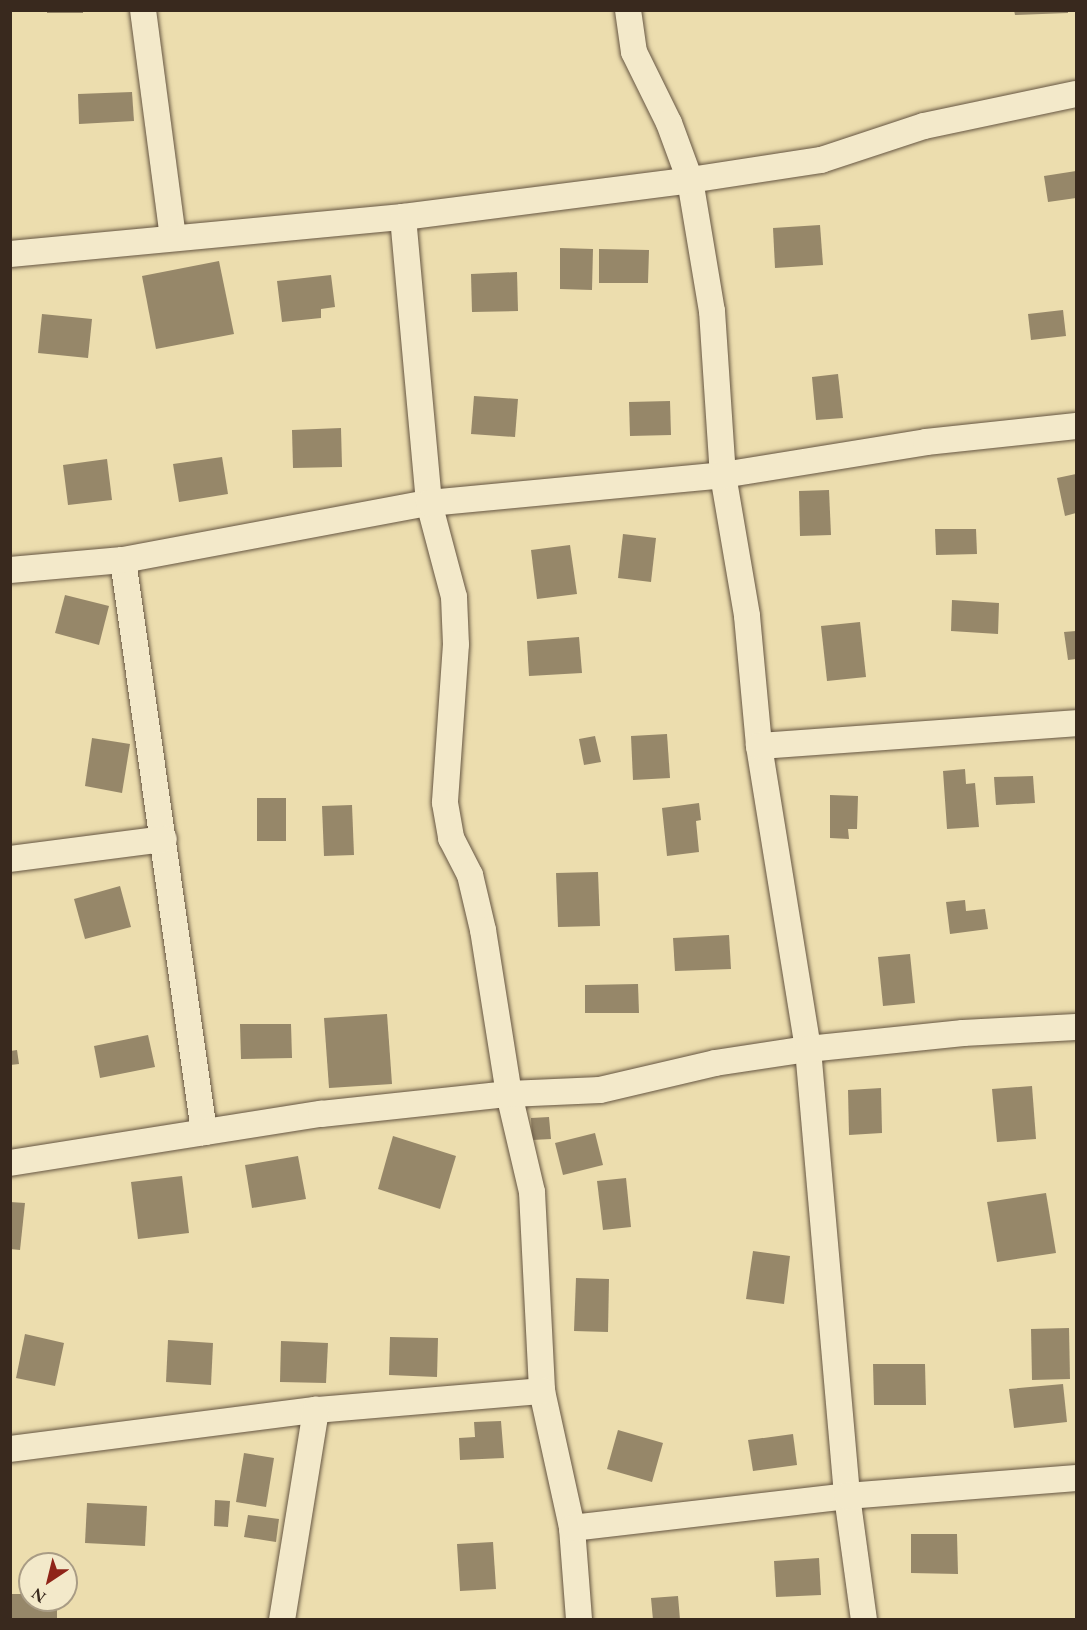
<!DOCTYPE html>
<html>
<head>
<meta charset="utf-8">
<style>
  body { margin:0 }
  #map { position:relative; width:1087px; height:1630px; overflow:hidden; background:#ecddae; font-family:"EB Garamond",serif }
  div>[style] { position:absolute }
  .building>* { inset:0; background:#968769 }
  .roads { filter:drop-shadow(0 0 2px #665642) drop-shadow(0 0 2px #665642) }
  .street>* { height:26px; margin:-13px; padding:0 13px; transform-origin:13px; border-radius:13px; background:#f3e9ca }
  span { translate:-50% -50%; white-space:nowrap; text-align:center; line-height:1.15; -webkit-text-stroke:4.5px #f3e9ca; paint-order:stroke }
  .frame { position:absolute; inset:0; border:12px solid #39291e; pointer-events:none }
  .north { position:absolute; left:18px; top:1552px; width:60px; height:60px; box-sizing:border-box; background:#f3e9ca; border:2px solid #a99c85; border-radius:50%; rotate:215deg; font-size:16px; font-weight:700; line-height:24px; text-align:center; color:#39291e }
  .north::after { content:''; display:block; margin:auto; width:21px; height:27px; background:#8f2418; clip-path:polygon(50% 0,100% 100%,50% 72%,0 100%) }
</style>
</head>
<body>
<div id="map">
  <div class="building">
    <i style="clip-path:polygon(47px 10px,83px 10px,83px 13px,47px 13px)"></i>
    <i style="clip-path:polygon(1014px 10px,1068px 10px,1068px 13px,1015px 15px)"></i>
    <i style="clip-path:polygon(132px 92px,134px 121px,79px 124px,78px 94px)"></i>
    <i style="clip-path:polygon(1076px 171px,1076px 198px,1048px 202px,1044px 176px)"></i>
    <i style="clip-path:polygon(820px 225px,823px 265px,775px 268px,773px 228px)"></i>
    <i style="clip-path:polygon(560px 248px,593px 249px,592px 290px,560px 289px)"></i>
    <i style="clip-path:polygon(599px 249px,649px 250px,648px 283px,599px 283px)"></i>
    <i style="clip-path:polygon(219px 261px,234px 334px,156px 349px,142px 276px)"></i>
    <i style="clip-path:polygon(517px 272px,518px 311px,472px 312px,471px 274px)"></i>
    <i style="clip-path:polygon(331px 275px,335px 307px,321px 309px,321px 318px,282px 322px,277px 281px)"></i>
    <i style="clip-path:polygon(1063px 310px,1066px 336px,1031px 340px,1028px 314px)"></i>
    <i style="clip-path:polygon(42px 314px,92px 319px,88px 358px,38px 353px)"></i>
    <i style="clip-path:polygon(838px 374px,843px 418px,816px 420px,812px 377px)"></i>
    <i style="clip-path:polygon(474px 396px,518px 399px,515px 437px,471px 434px)"></i>
    <i style="clip-path:polygon(670px 401px,671px 435px,630px 436px,629px 402px)"></i>
    <i style="clip-path:polygon(341px 428px,342px 467px,293px 468px,292px 430px)"></i>
    <i style="clip-path:polygon(222px 457px,228px 494px,179px 502px,173px 464px)"></i>
    <i style="clip-path:polygon(107px 459px,112px 500px,68px 505px,63px 465px)"></i>
    <i style="clip-path:polygon(1076px 474px,1076px 513px,1065px 516px,1057px 478px)"></i>
    <i style="clip-path:polygon(829px 490px,831px 535px,800px 536px,799px 491px)"></i>
    <i style="clip-path:polygon(935px 529px,976px 529px,977px 554px,936px 555px)"></i>
    <i style="clip-path:polygon(623px 534px,656px 538px,651px 582px,618px 578px)"></i>
    <i style="clip-path:polygon(570px 545px,577px 594px,537px 599px,531px 550px)"></i>
    <i style="clip-path:polygon(65px 595px,109px 606px,99px 645px,55px 633px)"></i>
    <i style="clip-path:polygon(952px 600px,999px 603px,998px 634px,951px 631px)"></i>
    <i style="clip-path:polygon(860px 622px,866px 677px,827px 681px,821px 626px)"></i>
    <i style="clip-path:polygon(1076px 631px,1076px 659px,1068px 660px,1064px 632px)"></i>
    <i style="clip-path:polygon(579px 637px,582px 673px,529px 676px,527px 641px)"></i>
    <i style="clip-path:polygon(667px 734px,670px 778px,633px 780px,631px 736px)"></i>
    <i style="clip-path:polygon(595px 736px,601px 762px,584px 765px,579px 739px)"></i>
    <i style="clip-path:polygon(92px 738px,130px 744px,122px 793px,85px 786px)"></i>
    <i style="clip-path:polygon(965px 769px,966px 784px,975px 783px,979px 827px,947px 829px,943px 771px)"></i>
    <i style="clip-path:polygon(1033px 776px,1035px 803px,996px 805px,994px 777px)"></i>
    <i style="clip-path:polygon(830px 795px,858px 796px,857px 829px,848px 829px,849px 839px,830px 838px)"></i>
    <i style="clip-path:polygon(257px 798px,286px 798px,286px 841px,257px 841px)"></i>
    <i style="clip-path:polygon(699px 803px,701px 820px,696px 821px,699px 852px,667px 856px,662px 808px)"></i>
    <i style="clip-path:polygon(352px 805px,354px 855px,324px 856px,322px 806px)"></i>
    <i style="clip-path:polygon(598px 872px,600px 926px,558px 927px,556px 873px)"></i>
    <i style="clip-path:polygon(120px 886px,131px 927px,85px 939px,74px 899px)"></i>
    <i style="clip-path:polygon(965px 900px,966px 911px,985px 909px,988px 929px,950px 934px,946px 902px)"></i>
    <i style="clip-path:polygon(729px 935px,731px 969px,675px 971px,673px 938px)"></i>
    <i style="clip-path:polygon(910px 954px,915px 1003px,883px 1006px,878px 957px)"></i>
    <i style="clip-path:polygon(638px 984px,639px 1013px,585px 1013px,585px 985px)"></i>
    <i style="clip-path:polygon(387px 1014px,392px 1084px,329px 1088px,324px 1018px)"></i>
    <i style="clip-path:polygon(240px 1024px,291px 1024px,292px 1058px,241px 1059px)"></i>
    <i style="clip-path:polygon(148px 1035px,155px 1067px,100px 1078px,94px 1046px)"></i>
    <i style="clip-path:polygon(17px 1050px,19px 1064px,10px 1065px,10px 1051px)"></i>
    <i style="clip-path:polygon(1032px 1086px,1036px 1139px,997px 1142px,992px 1089px)"></i>
    <i style="clip-path:polygon(881px 1088px,882px 1133px,849px 1135px,848px 1090px)"></i>
    <i style="clip-path:polygon(549px 1117px,551px 1139px,532px 1140px,531px 1118px)"></i>
    <i style="clip-path:polygon(595px 1133px,603px 1165px,563px 1175px,555px 1143px)"></i>
    <i style="clip-path:polygon(393px 1136px,456px 1156px,440px 1209px,378px 1189px)"></i>
    <i style="clip-path:polygon(298px 1156px,306px 1199px,252px 1208px,245px 1165px)"></i>
    <i style="clip-path:polygon(182px 1176px,189px 1233px,138px 1239px,131px 1182px)"></i>
    <i style="clip-path:polygon(626px 1178px,631px 1227px,603px 1230px,597px 1181px)"></i>
    <i style="clip-path:polygon(1046px 1193px,1056px 1253px,997px 1262px,987px 1202px)"></i>
    <i style="clip-path:polygon(10px 1202px,25px 1203px,20px 1250px,10px 1249px)"></i>
    <i style="clip-path:polygon(753px 1251px,790px 1256px,784px 1304px,746px 1299px)"></i>
    <i style="clip-path:polygon(576px 1278px,609px 1279px,608px 1332px,574px 1331px)"></i>
    <i style="clip-path:polygon(1069px 1328px,1070px 1379px,1032px 1380px,1031px 1329px)"></i>
    <i style="clip-path:polygon(25px 1334px,64px 1343px,55px 1386px,16px 1378px)"></i>
    <i style="clip-path:polygon(390px 1337px,438px 1338px,437px 1377px,389px 1375px)"></i>
    <i style="clip-path:polygon(168px 1340px,213px 1343px,211px 1385px,166px 1382px)"></i>
    <i style="clip-path:polygon(281px 1341px,328px 1343px,326px 1383px,280px 1382px)"></i>
    <i style="clip-path:polygon(873px 1364px,925px 1364px,926px 1405px,874px 1405px)"></i>
    <i style="clip-path:polygon(1063px 1384px,1067px 1422px,1014px 1428px,1009px 1389px)"></i>
    <i style="clip-path:polygon(501px 1421px,504px 1458px,460px 1460px,459px 1438px,475px 1437px,474px 1422px)"></i>
    <i style="clip-path:polygon(618px 1430px,663px 1443px,652px 1482px,607px 1469px)"></i>
    <i style="clip-path:polygon(793px 1434px,797px 1465px,753px 1471px,748px 1440px)"></i>
    <i style="clip-path:polygon(244px 1453px,274px 1458px,266px 1507px,236px 1502px)"></i>
    <i style="clip-path:polygon(215px 1500px,230px 1501px,228px 1527px,214px 1526px)"></i>
    <i style="clip-path:polygon(87px 1503px,147px 1506px,145px 1546px,85px 1543px)"></i>
    <i style="clip-path:polygon(248px 1515px,279px 1519px,276px 1542px,244px 1537px)"></i>
    <i style="clip-path:polygon(911px 1534px,957px 1534px,958px 1574px,911px 1573px)"></i>
    <i style="clip-path:polygon(493px 1542px,496px 1589px,460px 1591px,457px 1544px)"></i>
    <i style="clip-path:polygon(819px 1558px,821px 1595px,776px 1597px,774px 1561px)"></i>
    <i style="clip-path:polygon(11px 1594px,30px 1594px,30px 1600px,57px 1600px,57px 1620px,11px 1620px)"></i>
    <i style="clip-path:polygon(678px 1596px,680px 1620px,653px 1620px,651px 1598px)"></i>
  </div>
  <div class="roads">
    <div class="street">
      <i style="left:143px;top:10px;width:229px;rotate:82.5deg"></i>
      <i style="left:628px;top:10px;width:42px;rotate:81.9deg"></i>
      <i style="left:634px;top:52px;width:79px;rotate:63.8deg"></i>
      <i style="left:669px;top:123px;width:61px;rotate:69.8deg"></i>
      <i style="left:690px;top:180px;width:133px;rotate:80.5deg"></i>
      <i style="left:712px;top:311px;width:164px;rotate:86.2deg"></i>
      <i style="left:723px;top:475px;width:143px;rotate:80.3deg"></i>
      <i style="left:747px;top:616px;width:131px;rotate:84.7deg"></i>
      <i style="left:759px;top:746px;width:307px;rotate:80.8deg"></i>
      <i style="left:808px;top:1049px;width:449px;rotate:85deg"></i>
      <i style="left:847px;top:1496px;width:125px;rotate:82.2deg"></i>
      <i style="left:403px;top:217px;width:287px;rotate:84.8deg"></i>
      <i style="left:429px;top:503px;width:97px;rotate:75.1deg"></i>
      <i style="left:454px;top:597px;width:47px;rotate:87.6deg"></i>
      <i style="left:456px;top:644px;width:159px;rotate:94deg"></i>
      <i style="left:445px;top:803px;width:36px;rotate:80deg"></i>
      <i style="left:451px;top:838px;width:42px;rotate:62.8deg"></i>
      <i style="left:470px;top:875px;width:57px;rotate:76.7deg"></i>
      <i style="left:483px;top:930px;width:166px;rotate:81deg"></i>
      <i style="left:509px;top:1094px;width:101px;rotate:76.8deg"></i>
      <i style="left:532px;top:1192px;width:199px;rotate:87.1deg"></i>
      <i style="left:542px;top:1391px;width:140px;rotate:77.6deg"></i>
      <i style="left:572px;top:1528px;width:92px;rotate:85.6deg"></i>
      <i style="left:10px;top:254px;width:395px;rotate:-5.4deg"></i>
      <i style="left:403px;top:217px;width:289px;rotate:-7.3deg"></i>
      <i style="left:690px;top:180px;width:133px;rotate:-8.7deg"></i>
      <i style="left:821px;top:160px;width:108px;rotate:-18.3deg"></i>
      <i style="left:924px;top:126px;width:155px;rotate:-11.9deg"></i>
      <i style="left:123px;top:560px;width:578px;rotate:81.94deg"></i>
      <i style="left:10px;top:570px;width:113px;rotate:-5.1deg"></i>
      <i style="left:123px;top:560px;width:311px;rotate:-10.6deg"></i>
      <i style="left:429px;top:503px;width:295px;rotate:-5.4deg"></i>
      <i style="left:723px;top:475px;width:206px;rotate:-9.2deg"></i>
      <i style="left:926px;top:442px;width:151px;rotate:-6.1deg"></i>
      <i style="left:759px;top:746px;width:318px;rotate:-4.1deg"></i>
      <i style="left:10px;top:859px;width:155px;rotate:-7.4deg"></i>
      <i style="left:10px;top:1163px;width:315px;rotate:-9deg"></i>
      <i style="left:321px;top:1114px;width:189px;rotate:-6.1deg"></i>
      <i style="left:509px;top:1094px;width:91px;rotate:-2.5deg"></i>
      <i style="left:600px;top:1090px;width:118px;rotate:-13.2deg"></i>
      <i style="left:715px;top:1063px;width:94px;rotate:-8.6deg"></i>
      <i style="left:808px;top:1049px;width:156px;rotate:-5.9deg"></i>
      <i style="left:963px;top:1033px;width:113px;rotate:-3deg"></i>
      <i style="left:10px;top:1449px;width:308px;rotate:-7.3deg"></i>
      <i style="left:316px;top:1410px;width:227px;rotate:-4.8deg"></i>
      <i style="left:572px;top:1528px;width:277px;rotate:-6.6deg"></i>
      <i style="left:847px;top:1496px;width:230px;rotate:-4.5deg"></i>
      <i style="left:282px;top:1620px;width:213px;rotate:-80.8deg"></i>
    </div>
  </div>
  <div class="frame"></div>
  <div class="north">N</div>
</div>
</body>
</html>
